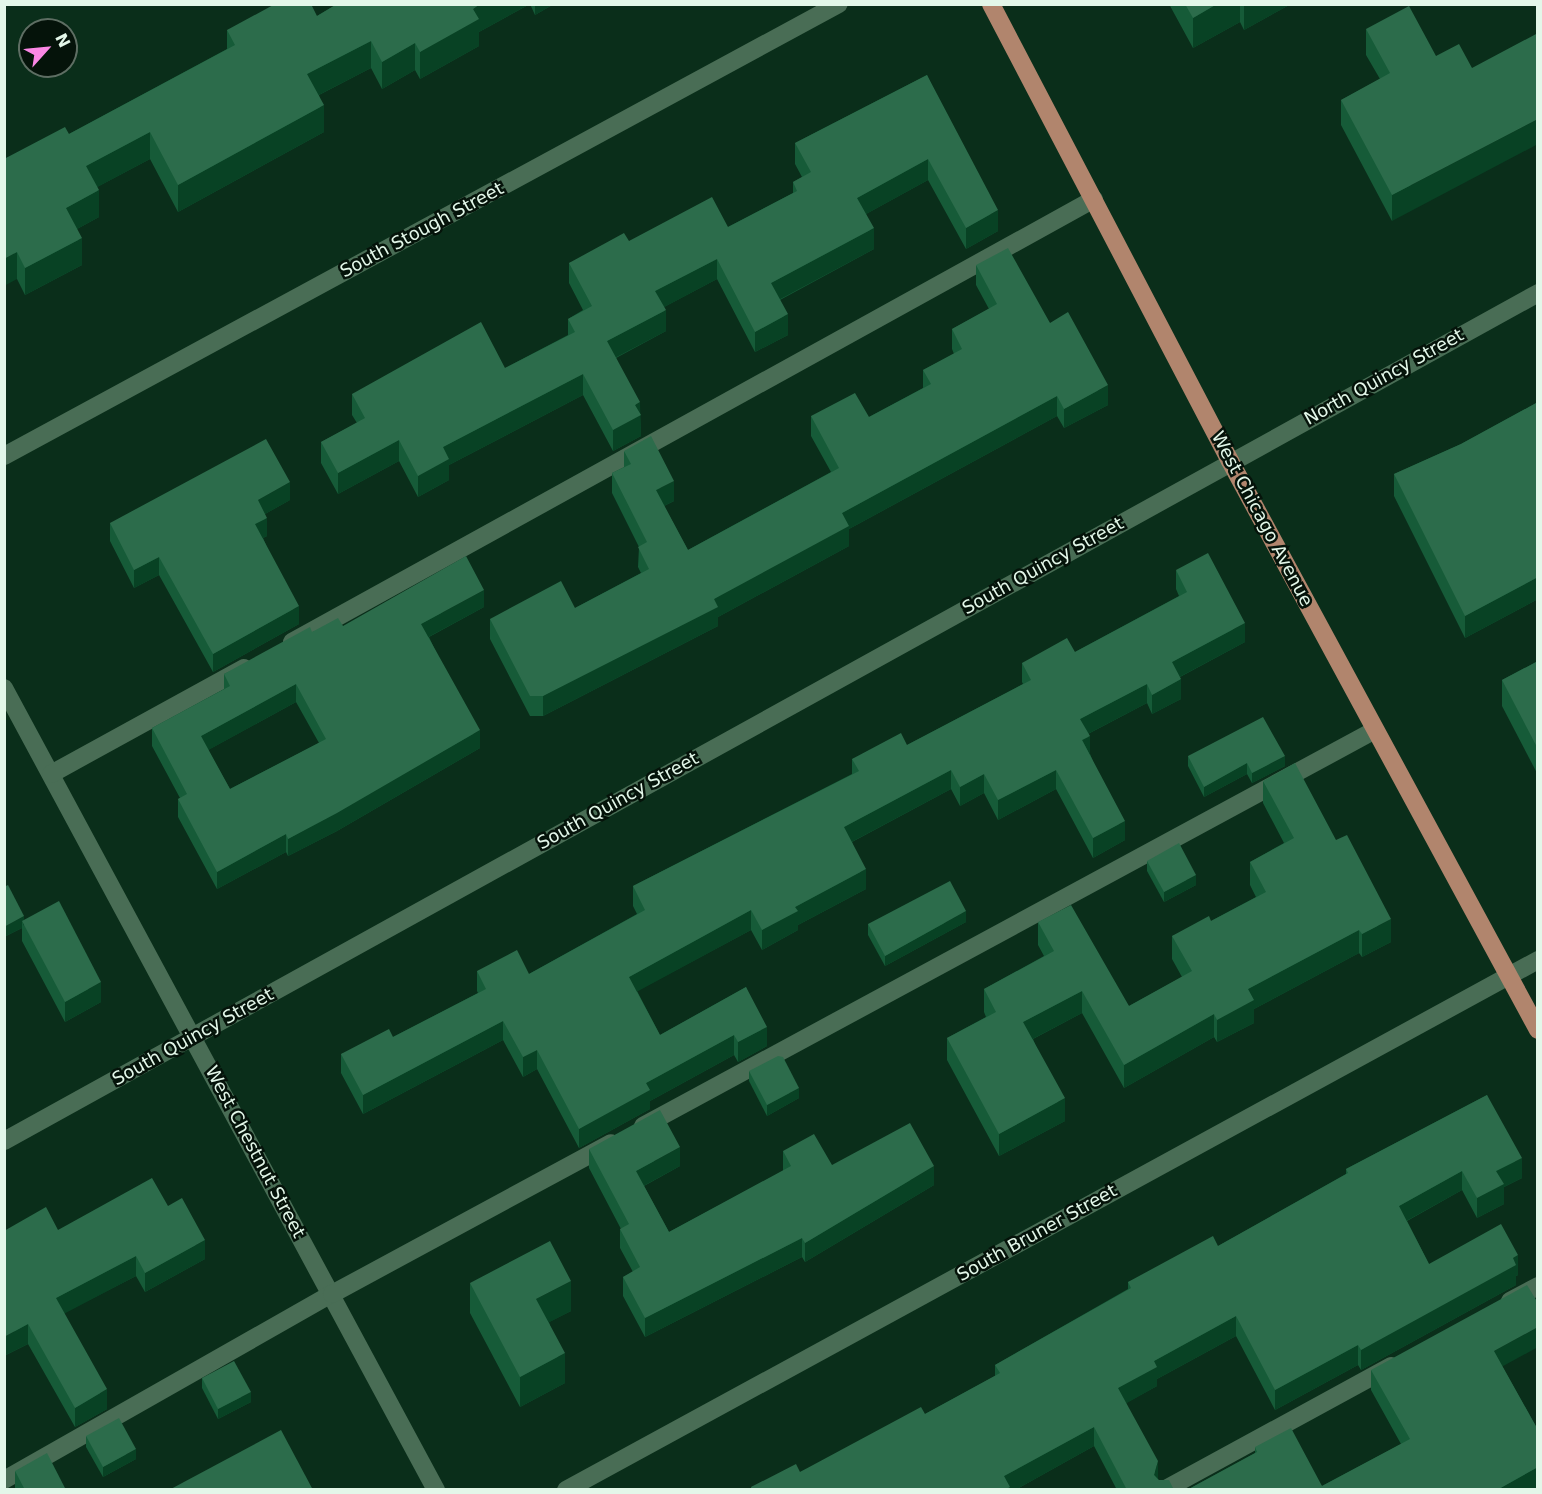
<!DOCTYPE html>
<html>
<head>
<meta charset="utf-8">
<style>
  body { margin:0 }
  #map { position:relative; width:1542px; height:1494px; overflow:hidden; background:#0a2e1a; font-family:"DejaVu Sans",sans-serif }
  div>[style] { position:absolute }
  .minor>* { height:18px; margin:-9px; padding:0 9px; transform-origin:9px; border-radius:9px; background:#496d55 }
  .major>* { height:18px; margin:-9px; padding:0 9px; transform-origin:9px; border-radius:9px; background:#b1856d }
  .wall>* { inset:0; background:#165b38 }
  .shaded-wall>* { inset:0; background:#084224 }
  .building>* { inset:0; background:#2c6c4b }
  span { translate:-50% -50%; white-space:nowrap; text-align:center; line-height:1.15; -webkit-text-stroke:5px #05130a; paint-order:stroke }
  .street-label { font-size:18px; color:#e3f7e9 }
  .frame { position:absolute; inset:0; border:6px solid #e3f7e9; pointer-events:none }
  .north { position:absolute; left:18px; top:18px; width:60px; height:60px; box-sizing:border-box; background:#05130a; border:2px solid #5e6e63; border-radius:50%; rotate:63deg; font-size:16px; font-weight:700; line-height:24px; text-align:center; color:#e3f7e9 }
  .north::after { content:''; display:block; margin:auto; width:21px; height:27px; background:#fb87e5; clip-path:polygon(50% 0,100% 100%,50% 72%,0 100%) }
</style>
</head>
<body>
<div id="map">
  <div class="minor">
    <i style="left:4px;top:456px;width:949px;rotate:-28.43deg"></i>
    <i style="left:292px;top:642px;width:916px;rotate:-28.91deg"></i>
    <i style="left:4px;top:688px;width:911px;rotate:61.69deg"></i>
    <i style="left:51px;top:774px;width:220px;rotate:-28.8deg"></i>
    <i style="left:643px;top:1126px;width:832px;rotate:-28.41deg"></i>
    <i style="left:4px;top:1141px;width:1753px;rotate:-28.93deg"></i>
    <i style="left:1510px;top:1301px;width:32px;rotate:-28deg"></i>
    <i style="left:4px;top:1480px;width:377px;rotate:-29.6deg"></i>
    <i style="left:332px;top:1294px;width:317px;rotate:-28.4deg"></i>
    <i style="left:566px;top:1490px;width:1107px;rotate:-28.6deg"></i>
    <i style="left:1164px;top:1490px;width:259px;rotate:-28.6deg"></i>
  </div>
  <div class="major">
    <i style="left:991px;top:4px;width:516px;rotate:62.39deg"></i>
    <i style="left:1230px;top:461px;width:647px;rotate:61.57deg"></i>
  </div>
  <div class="wall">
    <i style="clip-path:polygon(337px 4px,530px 4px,479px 32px,479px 46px,420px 79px,415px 70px,382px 89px,371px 68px,319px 95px,324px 132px,178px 212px,150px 159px,97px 187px,99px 217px,77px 229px,82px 265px,25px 295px,17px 279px,4px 159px,69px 134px,227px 49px,227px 30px,317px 16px)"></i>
    <i style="clip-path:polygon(530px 4px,554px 4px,535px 15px)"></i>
    <i style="clip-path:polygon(1169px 4px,1291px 4px,1244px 30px,1240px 22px,1193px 48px)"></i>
    <i style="clip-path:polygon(1366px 29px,1436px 56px,1472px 68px,1392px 221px,1341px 125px,1341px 100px,1380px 79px,1366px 55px)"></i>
    <i style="clip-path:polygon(927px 75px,998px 231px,966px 249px,928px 180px,866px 214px,874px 249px,780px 300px,788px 335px,755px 352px,717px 279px,664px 307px,666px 331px,616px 358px,640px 414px,641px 436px,613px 451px,583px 395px,449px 465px,449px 480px,418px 497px,399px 461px,338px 494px,321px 463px,321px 442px,357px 423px,352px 415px,352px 394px,505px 368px,568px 335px,568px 319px,583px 310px,569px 283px,569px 263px,629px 241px,728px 227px,793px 193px,793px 182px,802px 177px,795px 164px,795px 143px)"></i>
    <i style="clip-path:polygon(976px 265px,1050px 323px,1108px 405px,1064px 428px,1057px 416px,849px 529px,849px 546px,718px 617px,718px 626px,543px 716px,530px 716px,490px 639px,490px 619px,575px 608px,641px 573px,638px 567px,639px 547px,612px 493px,612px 473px,624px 467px,624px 451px,674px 501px,664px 506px,688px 550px,831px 472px,811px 436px,811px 416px,869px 417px,923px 388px,923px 370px,954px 354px,952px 349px,952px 329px,989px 309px,976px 285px)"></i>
    <i style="clip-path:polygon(1538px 402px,1538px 599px,1465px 638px,1394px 496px,1394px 474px,1461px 444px)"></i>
    <i style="clip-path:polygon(290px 500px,265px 514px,267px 536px,263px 538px,299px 624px,213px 672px,159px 575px,134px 588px,110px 541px,110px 523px)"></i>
    <i style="clip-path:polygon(1176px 570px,1245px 642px,1180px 677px,1181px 699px,1152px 714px,1147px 703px,1088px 734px,1090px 754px,1125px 840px,1093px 858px,1056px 789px,998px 820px,984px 793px,960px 806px,951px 789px,852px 842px,866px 889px,798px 925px,798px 930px,762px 950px,751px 930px,637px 991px,660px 1035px,746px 987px,767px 1046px,738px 1062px,734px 1055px,650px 1101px,650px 1109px,579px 1148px,537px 1069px,523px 1077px,503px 1040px,363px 1114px,341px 1073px,341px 1054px,393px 1037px,478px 993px,477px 991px,477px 971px,529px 974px,637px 914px,633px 906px,633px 886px,852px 774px,852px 759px,907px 745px,1023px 684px,1022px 682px,1022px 663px,1075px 652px,1179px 596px,1176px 589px)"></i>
    <i style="clip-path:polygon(evenodd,484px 607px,429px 637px,480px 748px,337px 831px,288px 856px,286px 852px,217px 889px,178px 817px,178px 799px,180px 798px,152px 746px,152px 728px,224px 689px,224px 674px,312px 632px,343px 626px,484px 607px,296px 702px,319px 743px,230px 789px,208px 750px,296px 702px)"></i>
    <i style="clip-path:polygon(1538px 661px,1538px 775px,1502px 706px,1502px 680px)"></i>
    <i style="clip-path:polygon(1188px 756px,1285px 766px,1252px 783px,1247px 774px,1204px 797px,1188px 766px)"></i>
    <i style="clip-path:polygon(1263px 781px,1391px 942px,1362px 957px,1359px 953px,1254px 1009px,1254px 1023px,1217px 1042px,1214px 1037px,1124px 1088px,1082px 1013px,1033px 1039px,1065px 1121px,999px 1156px,947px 1060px,947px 1038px,986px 1017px,984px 1012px,984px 989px,1044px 956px,1038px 945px,1038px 922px,1129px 1006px,1182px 977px,1172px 959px,1172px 936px,1211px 921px,1256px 897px,1250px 885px,1250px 862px,1284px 843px,1263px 803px)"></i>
    <i style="clip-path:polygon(1147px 861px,1196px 885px,1164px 902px,1147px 871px)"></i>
    <i style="clip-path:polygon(24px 920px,101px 1002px,65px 1022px,22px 941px,22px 928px,4px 937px)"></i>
    <i style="clip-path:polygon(966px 922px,885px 966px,868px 935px,868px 924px)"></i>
    <i style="clip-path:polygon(749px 1071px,799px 1098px,767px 1116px,749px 1081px)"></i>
    <i style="clip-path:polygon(1487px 1095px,1522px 1178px,1504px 1187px,1504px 1204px,1477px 1218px,1462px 1190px,1407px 1221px,1429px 1264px,1518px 1275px,1516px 1276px,1516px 1285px,1361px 1370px,1358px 1365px,1275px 1410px,1236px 1336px,1157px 1379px,1157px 1386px,1126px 1403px,1158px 1480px,1174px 1490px,1117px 1490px,1094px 1446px,1015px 1490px,751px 1490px,751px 1487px,800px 1472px,925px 1414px,995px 1376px,995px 1365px,1128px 1289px,1128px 1282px,1218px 1246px,1346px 1174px,1346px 1169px)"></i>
    <i style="clip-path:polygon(589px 1149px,680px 1166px,644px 1186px,669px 1232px,783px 1171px,783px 1151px,832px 1165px,934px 1185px,805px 1262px,802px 1257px,645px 1337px,623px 1296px,623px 1277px,633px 1272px,620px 1248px,620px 1229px,621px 1229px,589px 1168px)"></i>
    <i style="clip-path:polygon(168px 1206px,205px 1259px,145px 1292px,136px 1276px,64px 1313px,107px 1409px,75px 1427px,28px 1344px,4px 1356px,58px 1230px)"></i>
    <i style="clip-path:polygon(470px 1283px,571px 1311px,549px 1322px,565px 1383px,520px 1407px,470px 1313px)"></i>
    <i style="clip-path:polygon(1502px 1366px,1538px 1430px,1538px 1487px,1533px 1490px,1187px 1490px,1255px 1453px,1255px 1447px,1322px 1486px,1401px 1444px,1371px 1390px,1371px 1370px)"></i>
    <i style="clip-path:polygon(202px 1378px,251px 1402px,218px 1419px,202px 1388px)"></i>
    <i style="clip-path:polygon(86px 1436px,136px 1459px,103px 1477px,86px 1447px)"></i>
    <i style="clip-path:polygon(15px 1471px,66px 1490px,15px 1490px)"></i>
  </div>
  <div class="shaded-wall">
    <i style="clip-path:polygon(480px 4px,530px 4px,479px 32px,479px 46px,420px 79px,420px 52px,473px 9px)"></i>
    <i style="clip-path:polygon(535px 4px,554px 4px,535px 15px)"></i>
    <i style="clip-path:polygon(1217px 4px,1240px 4px,1240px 22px,1193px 48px,1193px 18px)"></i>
    <i style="clip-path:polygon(1244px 4px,1291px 4px,1244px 30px)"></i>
    <i style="clip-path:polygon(371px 41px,371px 68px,307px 101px,307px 74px)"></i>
    <i style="clip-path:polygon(415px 43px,415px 70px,382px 89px,382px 62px)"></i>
    <i style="clip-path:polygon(324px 105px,324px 132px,178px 212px,178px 185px)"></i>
    <i style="clip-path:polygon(1538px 119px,1538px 144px,1392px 221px,1392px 195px)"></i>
    <i style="clip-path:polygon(150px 132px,150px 159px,86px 193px,86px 166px)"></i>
    <i style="clip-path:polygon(928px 159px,928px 180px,857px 219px,857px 198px)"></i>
    <i style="clip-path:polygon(99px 190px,99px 217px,66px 235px,66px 208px)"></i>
    <i style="clip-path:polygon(998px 210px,998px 231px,966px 249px,966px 228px)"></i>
    <i style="clip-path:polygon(874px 228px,874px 249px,771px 304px,771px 283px)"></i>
    <i style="clip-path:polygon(82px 238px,82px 265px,25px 295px,25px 268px)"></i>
    <i style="clip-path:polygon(17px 252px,17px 279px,4px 286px,4px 259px)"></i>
    <i style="clip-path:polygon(717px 259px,717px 279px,655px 312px,655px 291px)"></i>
    <i style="clip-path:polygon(666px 310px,666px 331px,607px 362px,607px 341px)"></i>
    <i style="clip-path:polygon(788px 314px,788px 335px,755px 352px,755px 332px)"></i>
    <i style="clip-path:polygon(583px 374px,583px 395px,449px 465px,449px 480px,418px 497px,418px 476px,443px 447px)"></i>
    <i style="clip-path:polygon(1108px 385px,1108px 405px,1064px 428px,1064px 409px)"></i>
    <i style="clip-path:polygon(1057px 396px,1057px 416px,849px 529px,849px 546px,718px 617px,718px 626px,543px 716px,543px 696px,714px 599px,842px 513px)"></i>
    <i style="clip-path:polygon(640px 402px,641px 436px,613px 451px,613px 430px,635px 405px)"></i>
    <i style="clip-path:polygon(399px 440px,399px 461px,338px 494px,338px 473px)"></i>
    <i style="clip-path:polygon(674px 481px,674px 501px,656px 510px,656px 490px)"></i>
    <i style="clip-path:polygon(290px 482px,290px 500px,258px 518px,258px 500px)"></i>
    <i style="clip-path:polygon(267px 518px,267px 536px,255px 542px,255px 524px)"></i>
    <i style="clip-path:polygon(159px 557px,159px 575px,134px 588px,134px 570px)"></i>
    <i style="clip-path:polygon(1538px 577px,1538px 599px,1465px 638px,1465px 616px)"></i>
    <i style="clip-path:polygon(484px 590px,484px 607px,421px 641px,421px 624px)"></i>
    <i style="clip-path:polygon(299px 606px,299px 624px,213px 672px,213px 654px)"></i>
    <i style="clip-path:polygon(1245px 623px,1245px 642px,1172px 681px,1172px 662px)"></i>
    <i style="clip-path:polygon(1181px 679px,1181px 699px,1152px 714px,1152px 695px)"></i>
    <i style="clip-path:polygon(296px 684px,296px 702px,201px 754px,201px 736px)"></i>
    <i style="clip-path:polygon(1147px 684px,1147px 703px,1080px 738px,1080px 719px)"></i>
    <i style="clip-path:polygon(480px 730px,480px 748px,337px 831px,288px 856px,288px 839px)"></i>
    <i style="clip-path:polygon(1090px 736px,1090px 755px,1082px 740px)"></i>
    <i style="clip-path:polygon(1285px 756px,1285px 766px,1252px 783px,1252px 773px)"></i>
    <i style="clip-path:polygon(1247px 763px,1247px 774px,1204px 797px,1204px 787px)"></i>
    <i style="clip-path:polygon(951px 770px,951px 789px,844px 846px,844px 827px)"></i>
    <i style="clip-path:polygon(1056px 770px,1056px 789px,998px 820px,998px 800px)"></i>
    <i style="clip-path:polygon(984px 774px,984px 793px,960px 806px,960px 787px)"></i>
    <i style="clip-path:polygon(1125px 821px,1125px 840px,1093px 858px,1093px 838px)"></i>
    <i style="clip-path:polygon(286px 834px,286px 852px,217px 889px,217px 872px)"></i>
    <i style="clip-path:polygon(866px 869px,866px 889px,798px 925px,798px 930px,762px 950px,762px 930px,795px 907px)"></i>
    <i style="clip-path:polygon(1196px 875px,1196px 885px,1164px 902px,1164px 892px)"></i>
    <i style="clip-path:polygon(751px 910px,751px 930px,629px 996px,629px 977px)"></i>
    <i style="clip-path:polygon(966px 911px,966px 922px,885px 966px,885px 956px)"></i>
    <i style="clip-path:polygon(24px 916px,24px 926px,22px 921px,22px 928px,4px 937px,4px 927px)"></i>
    <i style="clip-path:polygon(1391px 919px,1391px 942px,1362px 957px,1362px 934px)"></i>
    <i style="clip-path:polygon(1359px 930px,1359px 953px,1254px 1009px,1254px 1023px,1217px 1042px,1217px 1020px,1248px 989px)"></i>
    <i style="clip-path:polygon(101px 982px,101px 1002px,65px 1022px,65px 1002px)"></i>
    <i style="clip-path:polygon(1082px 991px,1082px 1013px,1023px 1044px,1023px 1022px)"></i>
    <i style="clip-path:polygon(1214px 1014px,1214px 1037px,1124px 1088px,1124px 1065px)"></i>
    <i style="clip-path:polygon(503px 1021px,503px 1040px,363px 1114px,363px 1095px)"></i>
    <i style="clip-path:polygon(767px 1027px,767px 1046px,738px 1062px,738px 1042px)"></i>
    <i style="clip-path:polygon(734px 1035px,734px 1055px,650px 1101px,650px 1109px,579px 1148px,579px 1129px,646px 1083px)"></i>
    <i style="clip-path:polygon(537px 1050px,537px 1069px,523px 1077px,523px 1057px)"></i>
    <i style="clip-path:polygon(799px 1088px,799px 1098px,767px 1116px,767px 1105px)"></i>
    <i style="clip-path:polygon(1065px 1098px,1065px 1121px,999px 1156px,999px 1134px)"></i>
    <i style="clip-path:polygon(680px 1147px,680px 1166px,636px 1190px,636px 1171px)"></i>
    <i style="clip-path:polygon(1522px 1158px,1522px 1178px,1504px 1187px,1504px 1204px,1477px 1218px,1477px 1198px,1496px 1171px)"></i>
    <i style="clip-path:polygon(934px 1166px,934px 1185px,805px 1262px,805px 1243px)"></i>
    <i style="clip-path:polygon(1462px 1171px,1462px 1190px,1399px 1225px,1399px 1206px)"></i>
    <i style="clip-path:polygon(802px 1238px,802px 1257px,645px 1337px,645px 1318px)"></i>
    <i style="clip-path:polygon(205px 1240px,205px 1259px,145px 1292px,145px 1273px)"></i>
    <i style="clip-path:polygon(1518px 1255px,1518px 1275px,1516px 1276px,1516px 1285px,1361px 1370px,1361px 1350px)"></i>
    <i style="clip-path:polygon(136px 1256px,136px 1276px,56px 1318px,56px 1298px)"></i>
    <i style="clip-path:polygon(571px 1281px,571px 1311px,536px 1329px,536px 1299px)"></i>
    <i style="clip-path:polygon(1236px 1316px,1236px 1336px,1157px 1379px,1157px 1386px,1118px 1408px,1118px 1388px,1154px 1361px)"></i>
    <i style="clip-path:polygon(28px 1324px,28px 1344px,4px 1356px,4px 1337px)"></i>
    <i style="clip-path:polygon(1538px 1327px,1538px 1347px,1494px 1371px,1494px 1351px)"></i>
    <i style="clip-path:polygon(1358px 1345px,1358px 1365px,1275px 1410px,1275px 1390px)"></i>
    <i style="clip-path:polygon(565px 1353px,565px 1383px,520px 1407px,520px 1377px)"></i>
    <i style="clip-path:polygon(107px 1389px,107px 1409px,75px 1427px,75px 1408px)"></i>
    <i style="clip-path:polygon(251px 1392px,251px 1402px,218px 1419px,218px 1409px)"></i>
    <i style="clip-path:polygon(1094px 1427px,1094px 1446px,1015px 1490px,1004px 1490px,1004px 1476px)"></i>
    <i style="clip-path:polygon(136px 1449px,136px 1459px,103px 1477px,103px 1467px)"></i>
    <i style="clip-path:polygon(1158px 1461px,1158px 1480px,1154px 1475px)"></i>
    <i style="clip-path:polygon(1538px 1467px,1538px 1487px,1533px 1490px,1497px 1490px)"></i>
  </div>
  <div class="building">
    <i style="clip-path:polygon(275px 4px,311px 4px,317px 16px,337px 4px,480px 4px,473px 9px,479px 19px,420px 52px,415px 43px,382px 62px,371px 41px,307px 74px,324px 105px,178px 185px,150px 132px,86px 166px,99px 190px,66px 208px,82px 238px,25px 268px,17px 252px,4px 259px,4px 159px,65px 127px,69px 134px,235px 45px,227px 30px)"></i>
    <i style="clip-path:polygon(1185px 4px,1217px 4px,1193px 18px)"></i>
    <i style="clip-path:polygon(1409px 6px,1436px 56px,1459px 44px,1472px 68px,1538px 33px,1538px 119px,1392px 195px,1341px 100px,1390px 73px,1366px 29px)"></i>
    <i style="clip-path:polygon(927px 75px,998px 210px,966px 228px,928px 159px,857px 198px,874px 228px,771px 283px,788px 314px,755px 332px,717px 259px,655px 291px,666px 310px,607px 341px,640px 402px,635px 405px,641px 415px,613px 430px,583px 374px,443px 447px,449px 459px,418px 476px,399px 440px,338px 473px,321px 442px,365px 418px,352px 394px,481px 322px,505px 368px,575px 332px,568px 319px,592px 306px,569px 263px,624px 233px,629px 241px,712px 197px,728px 227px,797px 191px,793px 182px,811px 172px,795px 143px)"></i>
    <i style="clip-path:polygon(1008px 248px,1050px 323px,1068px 312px,1108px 385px,1064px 409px,1057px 396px,842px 513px,849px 526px,714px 599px,718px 607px,543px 696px,530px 696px,490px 619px,561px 581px,575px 608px,649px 569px,638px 547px,647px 542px,612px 473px,631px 464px,624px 451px,651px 436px,674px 481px,656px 490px,688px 550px,839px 468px,811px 416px,855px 393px,869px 417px,931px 384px,923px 370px,962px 349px,952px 329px,997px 304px,976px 265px)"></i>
    <i style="clip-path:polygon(1538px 402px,1538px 577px,1465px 616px,1394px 474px,1461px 444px)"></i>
    <i style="clip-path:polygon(266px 439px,290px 482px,258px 500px,267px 518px,255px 524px,299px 606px,213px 654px,159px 557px,134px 570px,110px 523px)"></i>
    <i style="clip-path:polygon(1208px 553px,1245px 623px,1172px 662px,1181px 679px,1152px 695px,1147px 684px,1080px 719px,1090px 736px,1082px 740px,1125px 821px,1093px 838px,1056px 770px,998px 800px,984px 774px,960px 787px,951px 770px,844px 827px,866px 869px,795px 907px,798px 911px,762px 930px,751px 910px,629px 977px,660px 1035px,746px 987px,767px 1027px,738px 1042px,734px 1035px,646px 1083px,650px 1090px,579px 1129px,537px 1050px,523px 1057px,503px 1021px,363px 1095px,341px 1054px,389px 1029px,393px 1037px,486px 989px,477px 971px,517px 950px,529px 974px,645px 910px,633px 886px,859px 771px,852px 759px,901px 733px,907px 745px,1031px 680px,1022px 663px,1067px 638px,1075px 652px,1187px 592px,1176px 570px)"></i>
    <i style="clip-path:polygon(evenodd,466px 556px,484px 590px,421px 624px,480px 730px,337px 813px,288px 839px,286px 834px,217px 872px,178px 799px,187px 794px,152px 728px,230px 686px,224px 674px,310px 627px,312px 632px,338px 618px,343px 626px,466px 556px,296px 684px,326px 739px,230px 789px,201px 736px,296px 684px)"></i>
    <i style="clip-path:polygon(1538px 661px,1538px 749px,1502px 680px)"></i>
    <i style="clip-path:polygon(1263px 717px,1285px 756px,1252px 773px,1247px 763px,1204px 787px,1188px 756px)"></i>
    <i style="clip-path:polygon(1295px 763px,1336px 840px,1347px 835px,1391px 919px,1362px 934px,1359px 930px,1248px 989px,1254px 1000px,1217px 1020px,1214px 1014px,1124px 1065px,1082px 991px,1023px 1022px,1065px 1098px,999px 1134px,947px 1038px,996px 1012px,984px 989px,1054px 951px,1038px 922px,1071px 905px,1129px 1006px,1192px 971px,1172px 936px,1209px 916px,1211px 921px,1266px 892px,1250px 862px,1294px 838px,1263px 781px)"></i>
    <i style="clip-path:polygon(1179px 843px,1196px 875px,1164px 892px,1147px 861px)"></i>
    <i style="clip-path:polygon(950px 881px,966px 911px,885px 956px,868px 924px)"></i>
    <i style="clip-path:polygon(8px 885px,24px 916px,4px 927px,4px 887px)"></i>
    <i style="clip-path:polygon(59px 901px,101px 982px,65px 1002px,22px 921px)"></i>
    <i style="clip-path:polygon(778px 1056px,783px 1057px,799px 1088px,767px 1105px,749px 1071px)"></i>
    <i style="clip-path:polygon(1487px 1095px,1522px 1158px,1496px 1171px,1504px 1184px,1477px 1198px,1462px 1171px,1399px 1206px,1429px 1264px,1501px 1224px,1518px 1255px,1513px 1258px,1516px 1265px,1361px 1350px,1358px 1345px,1275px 1390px,1236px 1316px,1154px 1361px,1157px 1367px,1118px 1388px,1158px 1461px,1154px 1475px,1159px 1480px,1169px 1480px,1174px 1490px,1127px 1490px,1094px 1427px,1004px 1476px,1010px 1487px,1005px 1490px,752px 1490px,751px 1487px,796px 1464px,800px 1472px,921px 1407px,925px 1414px,1000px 1373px,995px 1365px,1131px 1288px,1128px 1282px,1213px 1236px,1218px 1246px,1348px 1173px,1346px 1169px)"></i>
    <i style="clip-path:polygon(660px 1110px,680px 1147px,636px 1171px,669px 1232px,791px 1166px,783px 1151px,814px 1134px,832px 1165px,910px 1123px,934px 1166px,805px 1243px,802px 1238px,645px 1318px,623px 1277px,640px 1267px,620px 1229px,629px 1224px,589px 1149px)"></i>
    <i style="clip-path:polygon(152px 1178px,168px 1206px,182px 1198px,205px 1240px,145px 1273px,136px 1256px,56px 1298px,107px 1389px,75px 1408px,28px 1324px,4px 1337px,4px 1231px,46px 1207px,58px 1230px)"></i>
    <i style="clip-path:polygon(550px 1241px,571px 1281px,536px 1299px,565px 1353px,520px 1377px,470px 1283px)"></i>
    <i style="clip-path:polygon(1527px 1285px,1538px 1303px,1538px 1327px,1494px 1351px,1538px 1430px,1538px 1467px,1497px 1490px,1187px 1490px,1257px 1452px,1255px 1447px,1291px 1428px,1322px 1486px,1410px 1439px,1371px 1370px)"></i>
    <i style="clip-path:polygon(234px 1361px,251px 1392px,218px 1409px,202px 1378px)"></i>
    <i style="clip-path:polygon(119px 1418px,136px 1449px,103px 1467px,86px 1436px)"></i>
    <i style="clip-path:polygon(281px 1430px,313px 1490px,169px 1490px)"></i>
    <i style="clip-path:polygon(47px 1453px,66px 1490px,25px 1490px,15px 1471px)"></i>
  </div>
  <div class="street-label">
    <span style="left:422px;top:230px;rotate:-28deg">South Stough Street</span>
    <span style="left:1384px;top:377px;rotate:-29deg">North Quincy Street</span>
    <span style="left:1262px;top:519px;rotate:62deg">West Chicago Avenue</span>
    <span style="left:1043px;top:566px;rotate:-29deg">South Quincy Street</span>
    <span style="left:618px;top:801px;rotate:-29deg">South Quincy Street</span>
    <span style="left:193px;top:1037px;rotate:-29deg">South Quincy Street</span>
    <span style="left:255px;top:1152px;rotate:62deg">West Chestnut Street</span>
    <span style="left:1037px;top:1233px;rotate:-29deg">South Bruner Street</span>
  </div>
  <div class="frame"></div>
  <div class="north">N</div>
</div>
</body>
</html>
